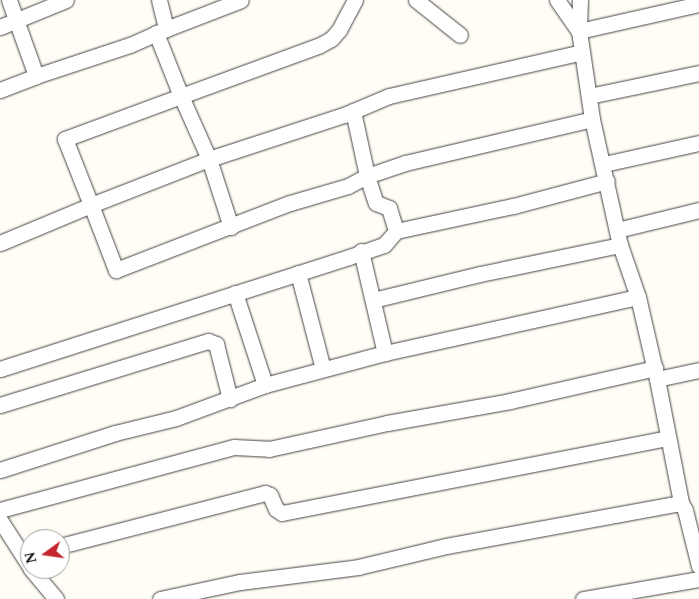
<!DOCTYPE html>
<html>
<head>
<meta charset="utf-8">
<style>
  body { margin:0 }
  #map { position:relative; width:699px; height:599px; overflow:hidden; background:#fffdf5; font-family:Spectral,serif }
  div>[style] { position:absolute }
  .roads { filter:drop-shadow(0 0 1px #444) drop-shadow(0 0 1px #444) }
  .street>* { height:15px; margin:-7.5px; padding:0 7.5px; transform-origin:7.5px; border-radius:7.5px; background:#fff }
  span { translate:-50% -50%; white-space:nowrap; text-align:center; line-height:1.15; -webkit-text-stroke:5px #fff; paint-order:stroke }
  .north { position:absolute; left:20px; top:529px; width:50px; height:50px; box-sizing:border-box; background:#fff; border:1px solid #a0a0a0; border-radius:50%; rotate:256deg; font-size:14px; font-weight:700; line-height:20px; text-align:center; color:#111 }
  .north::after { content:''; display:block; margin:auto; width:18px; height:22px; background:#c4262e; clip-path:polygon(50% 0,100% 100%,50% 72%,0 100%) }
</style>
</head>
<body>
<div id="map">
  <div class="roads">
    <div class="street">
      <i style="left:9px;top:0;width:81px;rotate:70.4deg"></i>
      <i style="left:159px;top:0;width:30px;rotate:76deg"></i>
      <i style="left:166px;top:29px;width:80px;rotate:-21.1deg"></i>
      <i style="left:416px;top:0;width:56px;rotate:38.5deg"></i>
      <i style="left:557px;top:0;width:38px;rotate:55deg"></i>
      <i style="left:579px;top:31px;width:123px;rotate:-12.7deg"></i>
      <i style="left:580px;top:0;width:31px;rotate:92deg"></i>
      <i style="left:579px;top:31px;width:89px;rotate:81.6deg"></i>
      <i style="left:592px;top:119px;width:129px;rotate:77.5deg"></i>
      <i style="left:620px;top:245px;width:55px;rotate:70.9deg"></i>
      <i style="left:638px;top:297px;width:84px;rotate:77deg"></i>
      <i style="left:657px;top:379px;width:126px;rotate:79deg"></i>
      <i style="left:681px;top:503px;width:8px;rotate:60deg"></i>
      <i style="left:685px;top:510px;width:58px;rotate:76deg"></i>
      <i style="left:0;top:27px;width:71px;rotate:-22.2deg"></i>
      <i style="left:156px;top:33px;width:68px;rotate:68.4deg"></i>
      <i style="left:181px;top:96px;width:124px;rotate:159.7deg"></i>
      <i style="left:65px;top:139px;width:71px;rotate:68.5deg"></i>
      <i style="left:91px;top:205px;width:127px;rotate:-21.3deg"></i>
      <i style="left:209px;top:159px;width:142px;rotate:-18.1deg"></i>
      <i style="left:344px;top:115px;width:49px;rotate:-22.9deg"></i>
      <i style="left:389px;top:96px;width:198px;rotate:-12.8deg"></i>
      <i style="left:0;top:90px;width:39px;rotate:-21deg"></i>
      <i style="left:36px;top:76px;width:99px;rotate:-18.3deg"></i>
      <i style="left:130px;top:45px;width:39px;rotate:-24deg"></i>
      <i style="left:589px;top:96px;width:112px;rotate:-11.8deg"></i>
      <i style="left:353px;top:111px;width:66px;rotate:77.8deg"></i>
      <i style="left:367px;top:176px;width:28px;rotate:72deg"></i>
      <i style="left:376px;top:203px;width:14px;rotate:21deg"></i>
      <i style="left:389px;top:208px;width:24px;rotate:73deg"></i>
      <i style="left:604px;top:164px;width:97px;rotate:-12.5deg"></i>
      <i style="left:231px;top:227px;width:71px;rotate:-107.9deg"></i>
      <i style="left:209px;top:159px;width:69px;rotate:-114deg"></i>
      <i style="left:181px;top:96px;width:148px;rotate:-20.1deg"></i>
      <i style="left:320px;top:45px;width:13px;rotate:-29deg"></i>
      <i style="left:331px;top:39px;width:12px;rotate:-48deg"></i>
      <i style="left:339px;top:30px;width:34px;rotate:-62deg"></i>
      <i style="left:617px;top:230px;width:84px;rotate:-13.7deg"></i>
      <i style="left:0;top:243px;width:99px;rotate:-22.7deg"></i>
      <i style="left:91px;top:205px;width:70px;rotate:69deg"></i>
      <i style="left:116px;top:270px;width:186px;rotate:-21.1deg"></i>
      <i style="left:290px;top:203px;width:60px;rotate:-16.3deg"></i>
      <i style="left:348px;top:186px;width:21px;rotate:-28deg"></i>
      <i style="left:367px;top:176px;width:40px;rotate:-18.9deg"></i>
      <i style="left:405px;top:163px;width:192px;rotate:-13.2deg"></i>
      <i style="left:361px;top:251px;width:105px;rotate:76.8deg"></i>
      <i style="left:298px;top:273px;width:99px;rotate:75.4deg"></i>
      <i style="left:235px;top:293px;width:97px;rotate:71.9deg"></i>
      <i style="left:265px;top:385px;width:124px;rotate:-14.9deg"></i>
      <i style="left:385px;top:353px;width:259px;rotate:-12.5deg"></i>
      <i style="left:373px;top:300px;width:110px;rotate:-13.7deg"></i>
      <i style="left:480px;top:274px;width:143px;rotate:-11.7deg"></i>
      <i style="left:0;top:369px;width:367px;rotate:-17.8deg"></i>
      <i style="left:349px;top:257px;width:37px;rotate:-19deg"></i>
      <i style="left:384px;top:245px;width:18px;rotate:-49deg"></i>
      <i style="left:396px;top:231px;width:120px;rotate:-12.1deg"></i>
      <i style="left:513px;top:206px;width:97px;rotate:-14.9deg"></i>
      <i style="left:657px;top:379px;width:43px;rotate:-12.1deg"></i>
      <i style="left:0;top:405px;width:218px;rotate:-17.1deg"></i>
      <i style="left:208px;top:341px;width:9px;rotate:21deg"></i>
      <i style="left:216px;top:344px;width:57px;rotate:75.7deg"></i>
      <i style="left:0;top:470px;width:121px;rotate:-17.8deg"></i>
      <i style="left:115px;top:433px;width:63px;rotate:-13.8deg"></i>
      <i style="left:176px;top:418px;width:95px;rotate:-20.3deg"></i>
      <i style="left:0;top:510px;width:242px;rotate:-15.1deg"></i>
      <i style="left:234px;top:447px;width:35px;rotate:3deg"></i>
      <i style="left:269px;top:449px;width:121px;rotate:-12.4deg"></i>
      <i style="left:387px;top:423px;width:125px;rotate:-10.1deg"></i>
      <i style="left:510px;top:401px;width:149px;rotate:-12.8deg"></i>
      <i style="left:0;top:520px;width:56px;rotate:57.4deg"></i>
      <i style="left:60px;top:546px;width:212px;rotate:-14.5deg"></i>
      <i style="left:265px;top:493px;width:5px;rotate:22deg"></i>
      <i style="left:270px;top:495px;width:15px;rotate:67deg"></i>
      <i style="left:276px;top:509px;width:7px;rotate:34deg"></i>
      <i style="left:282px;top:513px;width:393px;rotate:-11deg"></i>
      <i style="left:31px;top:569px;width:39px;rotate:50deg"></i>
      <i style="left:160px;top:599px;width:82px;rotate:-12deg"></i>
      <i style="left:240px;top:582px;width:119px;rotate:-7.2deg"></i>
      <i style="left:358px;top:567px;width:90px;rotate:-13.4deg"></i>
      <i style="left:446px;top:546px;width:239px;rotate:-10.4deg"></i>
      <i style="left:583px;top:599px;width:118px;rotate:-9.8deg"></i>
    </div>
  </div>
  <div class="north">N</div>
</div>
</body>
</html>
